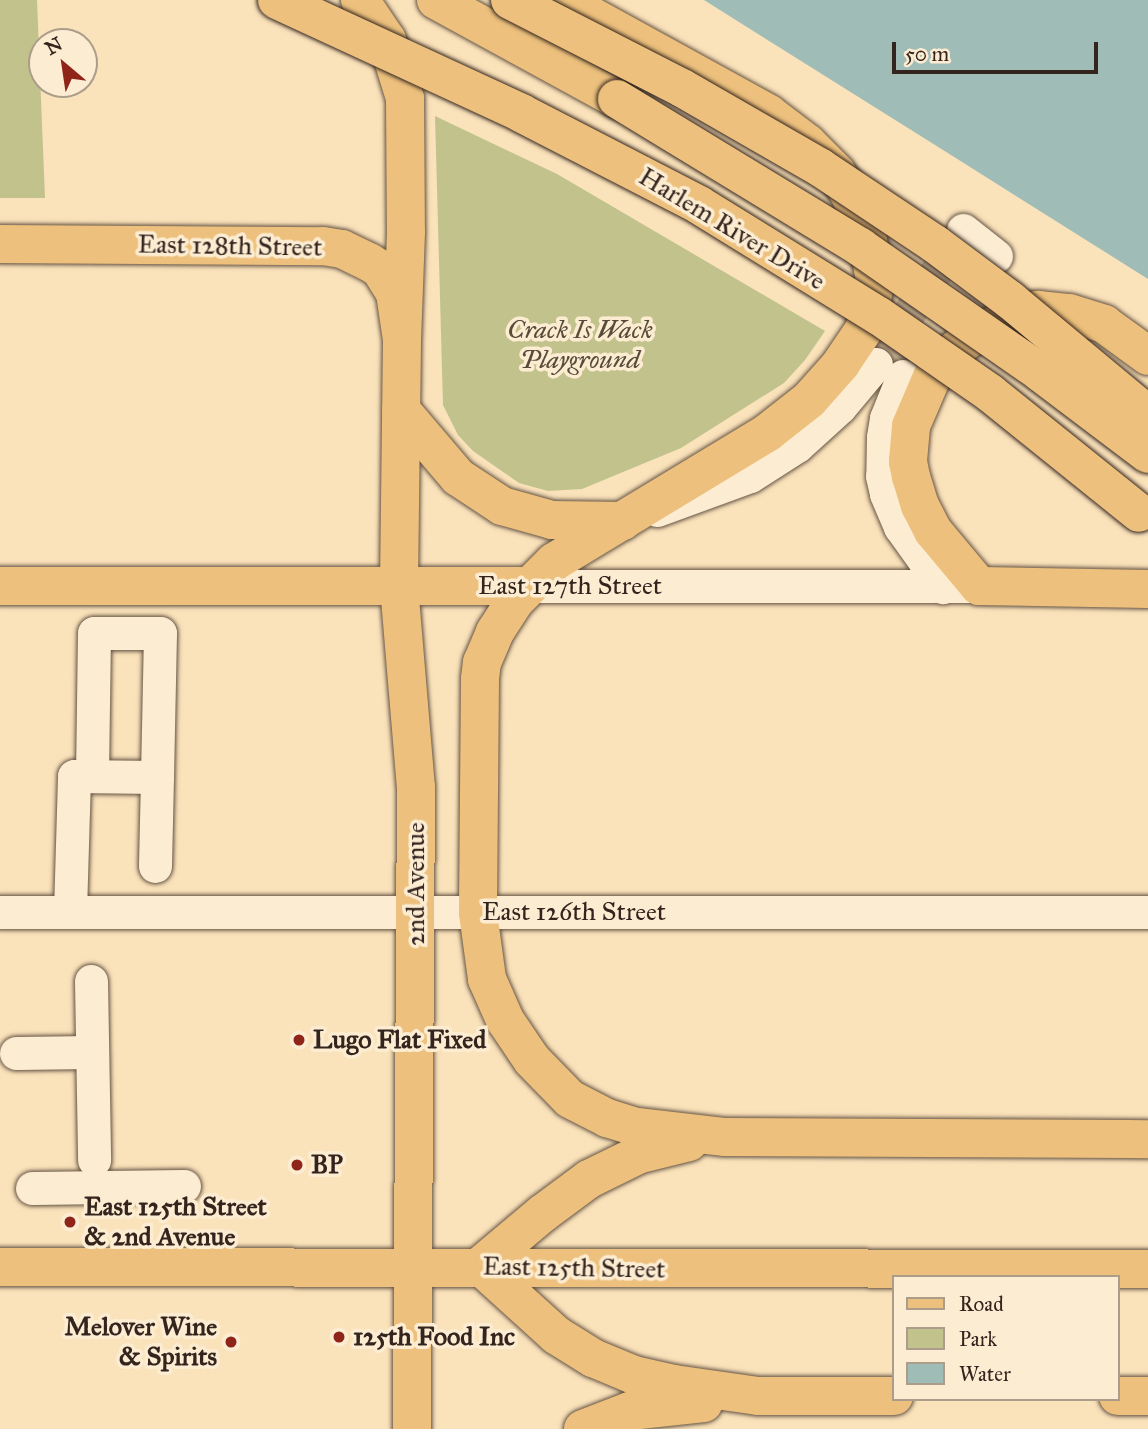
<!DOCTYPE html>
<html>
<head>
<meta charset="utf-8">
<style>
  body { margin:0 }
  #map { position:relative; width:1148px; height:1429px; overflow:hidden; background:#fae2ba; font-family:"IM FELL Great Primer",serif }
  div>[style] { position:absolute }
  .green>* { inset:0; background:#c2c28c }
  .water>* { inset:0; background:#a0bcb7 }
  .minor-tunnel>* { height:33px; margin-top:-16.5px; transform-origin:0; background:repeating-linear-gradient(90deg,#d2bc9b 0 33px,transparent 0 50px) }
  .roads { filter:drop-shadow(0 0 2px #655445) drop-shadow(0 0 2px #655445) }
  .minor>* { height:33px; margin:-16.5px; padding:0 16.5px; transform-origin:16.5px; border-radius:16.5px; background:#fcecd2 }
  .major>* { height:38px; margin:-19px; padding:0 19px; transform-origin:19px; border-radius:19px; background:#edc17d }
  .highway>* { height:38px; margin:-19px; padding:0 19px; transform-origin:19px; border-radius:19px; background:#edc17d }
  .bridges { filter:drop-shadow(0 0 2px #33241e) drop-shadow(0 0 2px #33241e) }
  .highway-bridge>* { height:38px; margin:-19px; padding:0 19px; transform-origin:19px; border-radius:19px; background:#edc17d }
  .dots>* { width:19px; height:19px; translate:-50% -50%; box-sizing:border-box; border:4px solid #fcecd2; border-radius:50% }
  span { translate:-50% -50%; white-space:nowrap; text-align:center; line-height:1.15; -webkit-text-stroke:7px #fcecd2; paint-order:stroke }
  .street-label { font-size:26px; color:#33241e }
  .park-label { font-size:26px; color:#574c3a; font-style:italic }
  .poi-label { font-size:26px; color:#33241e; font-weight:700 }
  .left { translate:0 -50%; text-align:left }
  .right { translate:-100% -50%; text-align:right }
  .legend { position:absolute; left:892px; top:1275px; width:228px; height:126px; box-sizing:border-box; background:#fcecd2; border:2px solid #ac9c8a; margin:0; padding:9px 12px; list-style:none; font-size:21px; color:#33241e }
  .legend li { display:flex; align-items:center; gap:14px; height:35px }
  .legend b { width:35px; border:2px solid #ac9c8a }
  .north { position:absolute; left:28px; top:28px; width:70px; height:70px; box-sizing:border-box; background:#fcecd2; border:2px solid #ac9c8a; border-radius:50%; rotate:331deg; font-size:19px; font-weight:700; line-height:28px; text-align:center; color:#33241e }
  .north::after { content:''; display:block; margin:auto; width:24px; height:32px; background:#8f2418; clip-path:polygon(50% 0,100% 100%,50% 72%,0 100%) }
  .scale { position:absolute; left:892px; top:42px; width:206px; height:32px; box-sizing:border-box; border:4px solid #33241e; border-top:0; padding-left:9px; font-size:21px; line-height:24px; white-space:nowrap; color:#33241e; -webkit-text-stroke:5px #fcecd2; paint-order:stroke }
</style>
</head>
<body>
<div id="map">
  <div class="green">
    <i style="clip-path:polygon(0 0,37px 0,45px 198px,0 198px)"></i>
    <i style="clip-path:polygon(435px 116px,557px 174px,825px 331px,805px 360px,784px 383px,681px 448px,582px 489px,548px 491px,519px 483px,473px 451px,458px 435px,443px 405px)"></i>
  </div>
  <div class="water">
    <i style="clip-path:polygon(704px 0,1148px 0,1148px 279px,951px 155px)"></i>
  </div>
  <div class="minor-tunnel">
    <i style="left:876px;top:364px;width:155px;rotate:-56.8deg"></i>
    <i style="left:910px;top:367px;width:139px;rotate:-52.3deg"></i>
  </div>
  <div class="roads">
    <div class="minor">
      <i style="left:963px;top:230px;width:42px;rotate:38.2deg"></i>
      <i style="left:903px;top:376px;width:45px;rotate:112deg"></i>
      <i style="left:886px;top:418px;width:19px;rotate:99deg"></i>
      <i style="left:883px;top:437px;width:39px;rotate:91deg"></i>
      <i style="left:882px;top:476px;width:18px;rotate:77deg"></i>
      <i style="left:886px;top:494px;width:36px;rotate:67deg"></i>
      <i style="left:900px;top:527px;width:74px;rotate:54.4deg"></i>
      <i style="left:657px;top:510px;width:99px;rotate:-20.1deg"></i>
      <i style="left:750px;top:476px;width:56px;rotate:-32.6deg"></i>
      <i style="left:797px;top:446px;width:58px;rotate:-42.2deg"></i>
      <i style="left:840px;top:407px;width:56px;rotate:-50.1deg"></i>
      <i style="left:528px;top:586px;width:451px"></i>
      <i style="left:92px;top:776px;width:143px;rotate:-89.2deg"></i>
      <i style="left:94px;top:633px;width:66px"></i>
      <i style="left:160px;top:633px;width:144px;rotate:91.2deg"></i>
      <i style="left:0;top:912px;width:1148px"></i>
      <i style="left:70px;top:912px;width:136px;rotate:-88.3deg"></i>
      <i style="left:74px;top:776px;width:83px;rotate:0.7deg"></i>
      <i style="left:157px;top:777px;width:89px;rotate:91.3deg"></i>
      <i style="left:91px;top:981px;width:179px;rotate:89deg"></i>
      <i style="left:16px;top:1053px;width:76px;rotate:-0.8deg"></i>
      <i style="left:32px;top:1188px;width:152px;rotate:-0.8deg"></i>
    </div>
    <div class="major">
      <i style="left:0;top:244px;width:323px;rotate:0.4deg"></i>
      <i style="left:323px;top:246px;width:19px;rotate:9deg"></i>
      <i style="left:342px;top:249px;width:30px;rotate:26deg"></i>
      <i style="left:369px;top:262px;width:13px;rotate:32deg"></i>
      <i style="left:380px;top:269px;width:28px;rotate:58deg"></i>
      <i style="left:395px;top:293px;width:48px;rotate:81.5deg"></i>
      <i style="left:402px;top:340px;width:246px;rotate:90.7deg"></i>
      <i style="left:399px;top:586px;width:202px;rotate:85.2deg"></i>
      <i style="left:416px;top:787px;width:642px;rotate:90.36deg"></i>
      <i style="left:0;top:586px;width:528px"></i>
      <i style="left:979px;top:586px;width:169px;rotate:1deg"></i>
      <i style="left:0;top:1267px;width:1148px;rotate:0.1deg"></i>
    </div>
    <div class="highway">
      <i style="left:360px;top:0;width:48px;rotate:56deg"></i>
      <i style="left:387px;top:40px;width:61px;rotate:72.8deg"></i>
      <i style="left:405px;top:98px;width:134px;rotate:89.6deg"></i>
      <i style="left:406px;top:232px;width:108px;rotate:92.1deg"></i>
      <i style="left:436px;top:0;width:206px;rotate:28.7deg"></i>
      <i style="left:562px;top:0;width:236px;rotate:28.8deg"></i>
      <i style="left:769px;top:114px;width:48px;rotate:37.3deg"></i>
      <i style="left:807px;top:143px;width:42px;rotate:45deg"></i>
      <i style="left:837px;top:173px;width:30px;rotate:60deg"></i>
      <i style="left:852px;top:199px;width:38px;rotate:67deg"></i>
      <i style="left:867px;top:234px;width:49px;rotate:80.5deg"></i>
      <i style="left:875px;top:282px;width:31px;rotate:99deg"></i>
      <i style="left:870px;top:313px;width:19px;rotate:111deg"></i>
      <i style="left:863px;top:331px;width:40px;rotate:124deg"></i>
      <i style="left:841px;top:364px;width:48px;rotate:131.6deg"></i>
      <i style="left:809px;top:400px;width:53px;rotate:141.8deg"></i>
      <i style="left:767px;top:433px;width:249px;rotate:148.8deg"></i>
      <i style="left:554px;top:562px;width:55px;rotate:135deg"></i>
      <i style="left:515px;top:601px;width:37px;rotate:123deg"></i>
      <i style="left:495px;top:632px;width:33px;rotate:113deg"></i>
      <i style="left:482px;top:662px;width:17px;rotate:97deg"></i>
      <i style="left:480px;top:679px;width:234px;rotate:90.5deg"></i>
      <i style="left:478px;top:913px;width:67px;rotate:82.2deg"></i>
      <i style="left:487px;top:979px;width:45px;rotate:66.3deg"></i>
      <i style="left:505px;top:1020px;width:48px;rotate:56deg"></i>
      <i style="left:532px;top:1060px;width:54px;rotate:45.7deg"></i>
      <i style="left:570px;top:1099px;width:42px;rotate:27.2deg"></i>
      <i style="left:607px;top:1118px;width:31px;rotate:17deg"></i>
      <i style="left:637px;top:1127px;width:89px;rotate:6.5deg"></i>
      <i style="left:725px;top:1137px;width:423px;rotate:0.3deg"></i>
      <i style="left:401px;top:410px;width:88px;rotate:49.6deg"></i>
      <i style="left:458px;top:477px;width:53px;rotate:33.4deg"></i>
      <i style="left:502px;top:506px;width:52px;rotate:15.6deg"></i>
      <i style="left:552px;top:520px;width:71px;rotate:0.8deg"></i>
      <i style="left:979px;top:586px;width:72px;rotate:-129.9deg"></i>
      <i style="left:933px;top:531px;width:28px;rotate:-117deg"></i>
      <i style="left:920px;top:506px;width:30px;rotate:-107deg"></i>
      <i style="left:911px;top:477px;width:16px;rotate:-101deg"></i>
      <i style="left:908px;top:461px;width:35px;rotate:-85deg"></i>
      <i style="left:911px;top:426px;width:53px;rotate:-66.8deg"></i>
      <i style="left:932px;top:377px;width:35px;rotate:-50deg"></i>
      <i style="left:955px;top:350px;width:21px;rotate:-39deg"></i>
      <i style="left:971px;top:337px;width:33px;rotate:-27deg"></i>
      <i style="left:1000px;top:322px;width:40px;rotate:-18deg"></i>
      <i style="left:1038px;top:310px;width:31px;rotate:6deg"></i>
      <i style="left:1069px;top:313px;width:37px;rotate:17deg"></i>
      <i style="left:1104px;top:324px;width:54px;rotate:36deg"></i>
      <i style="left:689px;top:1142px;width:50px;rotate:166.2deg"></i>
      <i style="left:640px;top:1154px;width:57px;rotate:153.9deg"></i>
      <i style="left:589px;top:1179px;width:57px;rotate:143.5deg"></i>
      <i style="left:543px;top:1213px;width:82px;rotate:139.9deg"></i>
      <i style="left:480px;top:1266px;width:103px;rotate:42.2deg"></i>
      <i style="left:556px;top:1335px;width:44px;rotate:31.9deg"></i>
      <i style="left:593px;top:1358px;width:44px;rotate:22.5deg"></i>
      <i style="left:634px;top:1375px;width:41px;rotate:12.7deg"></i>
      <i style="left:674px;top:1384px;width:85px;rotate:8.1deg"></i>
      <i style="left:758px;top:1396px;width:136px"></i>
      <i style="left:1118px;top:1396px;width:30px"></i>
      <i style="left:583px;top:1429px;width:50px;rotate:-21deg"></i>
      <i style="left:630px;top:1411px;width:74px;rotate:-6.2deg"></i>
    </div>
  </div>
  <div class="bridges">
    <div class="highway-bridge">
      <i style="left:277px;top:0;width:269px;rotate:24.8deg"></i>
      <i style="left:521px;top:113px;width:200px;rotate:27.3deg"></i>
      <i style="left:699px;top:205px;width:211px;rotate:31.7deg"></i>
      <i style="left:879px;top:316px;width:135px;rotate:34.7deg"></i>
      <i style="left:990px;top:393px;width:191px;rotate:38.8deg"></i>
      <i style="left:510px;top:0;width:193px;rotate:27.1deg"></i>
      <i style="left:682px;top:88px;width:160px;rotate:29.9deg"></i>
      <i style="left:821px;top:168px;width:137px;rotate:33.7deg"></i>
      <i style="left:935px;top:244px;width:94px;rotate:36.7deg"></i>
      <i style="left:1010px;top:300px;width:180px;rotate:39.8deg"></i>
      <i style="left:617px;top:99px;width:285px;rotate:31.3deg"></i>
      <i style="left:860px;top:247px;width:221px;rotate:34.8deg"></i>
      <i style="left:1041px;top:373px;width:134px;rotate:37.1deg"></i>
    </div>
  </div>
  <div class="dots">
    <i style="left:299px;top:1040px;background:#8f2418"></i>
    <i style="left:297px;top:1165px;background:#8f2418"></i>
    <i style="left:70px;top:1222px;background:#8f2418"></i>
    <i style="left:339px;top:1337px;background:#8f2418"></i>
    <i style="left:231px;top:1342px;background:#8f2418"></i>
  </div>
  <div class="street-label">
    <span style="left:732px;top:229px;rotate:31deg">Harlem River Drive</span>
    <span style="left:230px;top:246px;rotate:1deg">East 128th Street</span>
    <span style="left:570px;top:586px">East 127th Street</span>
    <span style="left:416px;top:884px;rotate:-90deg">2nd Avenue</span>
    <span style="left:574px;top:912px">East 126th Street</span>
    <span style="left:574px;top:1268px;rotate:1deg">East 125th Street</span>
  </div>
  <div class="park-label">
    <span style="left:580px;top:345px">Crack Is Wack<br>Playground</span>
  </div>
  <div class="poi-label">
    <span class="left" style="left:313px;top:1040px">Lugo Flat Fixed</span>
    <span class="left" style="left:311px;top:1165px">BP</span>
    <span class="left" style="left:84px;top:1222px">East 125th Street<br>&amp; 2nd Avenue</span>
    <span class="right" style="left:217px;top:1342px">Melover Wine<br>&amp; Spirits</span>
    <span class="left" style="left:353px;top:1337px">125th Food Inc</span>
  </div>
  <ul class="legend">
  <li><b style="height:9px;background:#edc17d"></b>Road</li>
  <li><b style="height:19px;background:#c2c28c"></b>Park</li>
  <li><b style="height:19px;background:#a0bcb7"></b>Water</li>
  </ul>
  <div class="north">N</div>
  <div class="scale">50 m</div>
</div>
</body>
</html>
